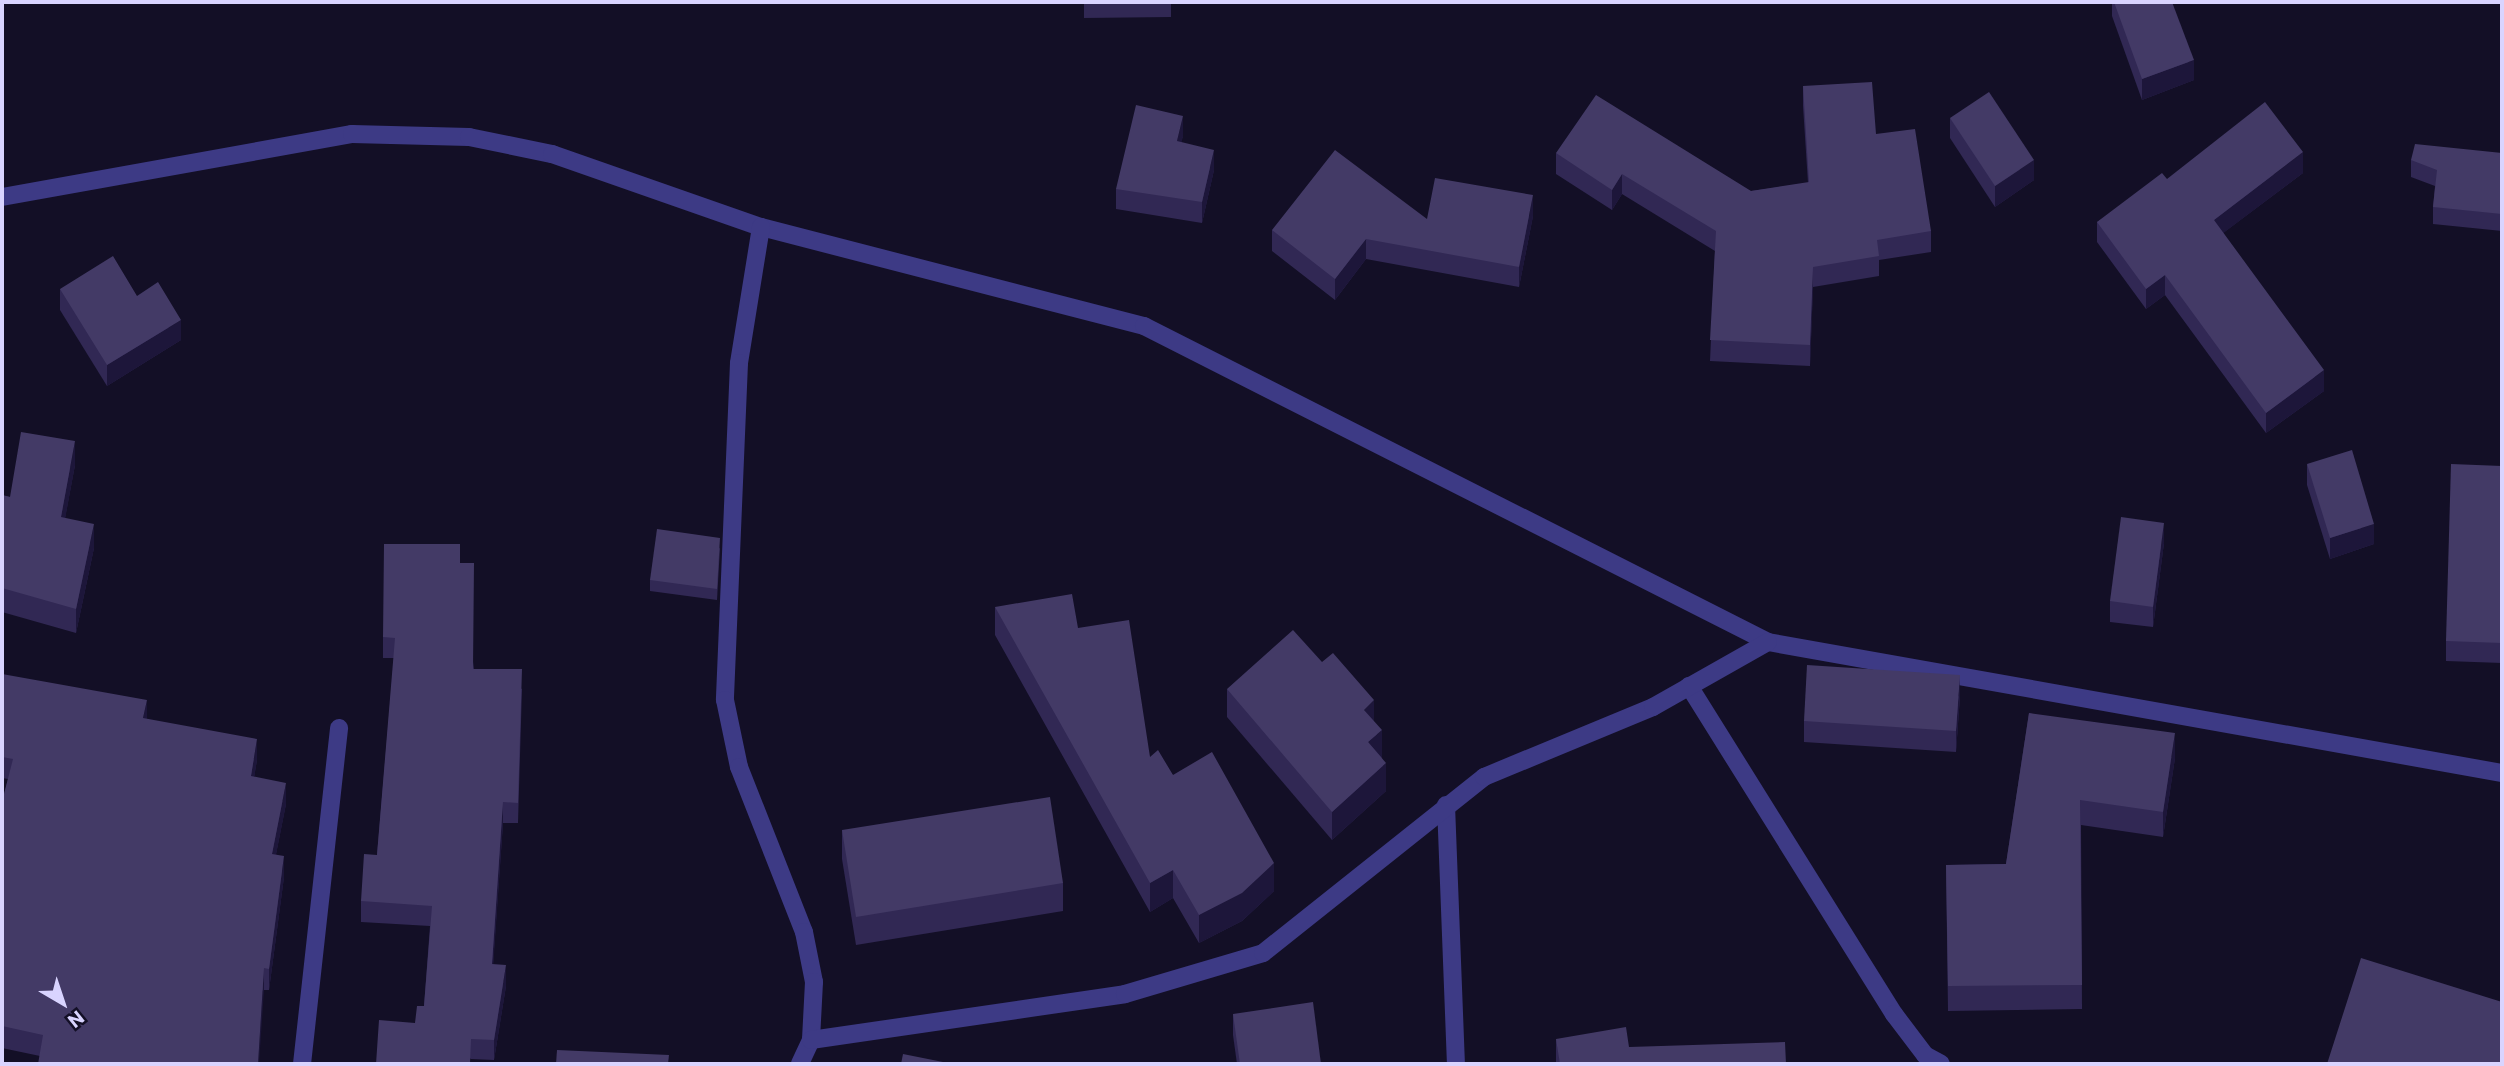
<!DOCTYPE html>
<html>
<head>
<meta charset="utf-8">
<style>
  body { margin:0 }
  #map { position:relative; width:2504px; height:1066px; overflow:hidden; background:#130f26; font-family:Commissioner,sans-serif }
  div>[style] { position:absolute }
  .street>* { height:18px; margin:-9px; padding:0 9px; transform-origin:9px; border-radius:9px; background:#3d3a85 }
  .wall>* { inset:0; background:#312854 }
  .shaded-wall>* { inset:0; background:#1d163a }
  .building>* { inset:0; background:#433a66 }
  span { translate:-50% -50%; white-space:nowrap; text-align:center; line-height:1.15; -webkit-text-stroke:6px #130f26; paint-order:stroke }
  .frame { position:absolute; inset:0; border:4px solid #d9d4ff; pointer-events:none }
  .north { position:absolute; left:28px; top:968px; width:70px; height:70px; -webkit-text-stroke:5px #130f26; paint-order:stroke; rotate:141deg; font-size:19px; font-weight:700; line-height:28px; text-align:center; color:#d9d4ff }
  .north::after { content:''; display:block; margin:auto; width:24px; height:32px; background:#d9d4ff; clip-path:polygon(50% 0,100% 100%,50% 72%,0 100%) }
</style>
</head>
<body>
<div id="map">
  <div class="street">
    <i style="left:2px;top:197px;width:356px;rotate:-10.2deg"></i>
    <i style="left:352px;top:134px;width:117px;rotate:1.5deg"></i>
    <i style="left:469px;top:137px;width:85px;rotate:11.6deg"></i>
    <i style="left:552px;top:154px;width:221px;rotate:19.3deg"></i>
    <i style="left:761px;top:227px;width:396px;rotate:14.5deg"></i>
    <i style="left:1144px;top:326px;width:699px;rotate:26.86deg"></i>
    <i style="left:1768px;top:642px;width:746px;rotate:10.12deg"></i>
    <i style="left:761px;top:227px;width:138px;rotate:99.2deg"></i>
    <i style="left:739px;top:363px;width:337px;rotate:92.4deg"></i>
    <i style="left:725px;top:700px;width:68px;rotate:78.2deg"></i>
    <i style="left:739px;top:767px;width:177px;rotate:68.5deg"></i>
    <i style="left:804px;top:932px;width:51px;rotate:78.7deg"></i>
    <i style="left:814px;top:982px;width:58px;rotate:93deg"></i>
    <i style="left:811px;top:1040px;width:26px;rotate:115deg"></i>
    <i style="left:1689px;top:686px;width:387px;rotate:58deg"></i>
    <i style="left:1894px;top:1014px;width:51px;rotate:52.9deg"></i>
    <i style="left:1925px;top:1055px;width:18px;rotate:29deg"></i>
    <i style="left:1446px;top:805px;width:259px;rotate:87.8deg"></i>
    <i style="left:811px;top:1040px;width:317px;rotate:-8.3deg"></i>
    <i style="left:1125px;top:994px;width:144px;rotate:-16.5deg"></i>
    <i style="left:1263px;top:953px;width:283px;rotate:-38.5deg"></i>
    <i style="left:1484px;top:777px;width:183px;rotate:-22.5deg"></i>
    <i style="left:1653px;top:707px;width:132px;rotate:-29.5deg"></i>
    <i style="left:302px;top:1064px;width:338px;rotate:-83.7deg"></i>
  </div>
  <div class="wall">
    <i style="clip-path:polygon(1084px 2px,1171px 2px,1171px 17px,1084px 18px)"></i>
    <i style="clip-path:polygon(2112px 2px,2172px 2px,2194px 80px,2142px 100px,2112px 16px)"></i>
    <i style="clip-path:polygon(1803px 86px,1876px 134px,1931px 231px,1931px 252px,1879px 260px,1879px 276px,1813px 287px,1810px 366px,1710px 361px,1715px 251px,1622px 194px,1612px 210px,1556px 174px,1556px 153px,1751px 191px,1808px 183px,1803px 106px)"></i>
    <i style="clip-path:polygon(1950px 118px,2034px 180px,1995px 207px,1950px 138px)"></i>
    <i style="clip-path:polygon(1183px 136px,1181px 142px,1214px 170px,1202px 223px,1116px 209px,1116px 189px)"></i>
    <i style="clip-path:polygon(2502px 153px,2502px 231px,2433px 224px,2433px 207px,2435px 186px,2411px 177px,2411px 160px)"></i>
    <i style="clip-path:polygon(2303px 173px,2223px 233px,2324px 391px,2266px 433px,2165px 295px,2146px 309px,2097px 242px,2097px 222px,2167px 179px)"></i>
    <i style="clip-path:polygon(1533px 216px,1519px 287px,1366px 259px,1335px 300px,1272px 251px,1272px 230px,1427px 219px)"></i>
    <i style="clip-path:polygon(60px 289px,137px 296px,181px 340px,107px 386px,60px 310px)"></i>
    <i style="clip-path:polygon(2307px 464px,2374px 544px,2330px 559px,2307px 485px)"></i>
    <i style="clip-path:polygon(75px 465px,65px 518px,94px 548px,76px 633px,2px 612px,2px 495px,10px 497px)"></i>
    <i style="clip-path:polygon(2502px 466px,2502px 663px,2446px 661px,2446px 641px)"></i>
    <i style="clip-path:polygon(2164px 543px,2153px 627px,2110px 622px,2110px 601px)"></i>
    <i style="clip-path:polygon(720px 548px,717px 600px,650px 591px,650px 580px)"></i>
    <i style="clip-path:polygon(460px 563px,474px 669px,522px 689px,518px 823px,503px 823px,493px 964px,506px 986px,494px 1060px,471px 1059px,415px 1023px,424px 1006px,430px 926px,361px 922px,361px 901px,377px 855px,394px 658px,383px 658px,383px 637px)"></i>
    <i style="clip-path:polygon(995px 607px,1078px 628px,1150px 757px,1173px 775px,1274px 891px,1242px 921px,1199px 943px,1173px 898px,1150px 912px,995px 635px)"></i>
    <i style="clip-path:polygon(2px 674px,147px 719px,257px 760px,254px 777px,286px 804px,276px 854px,284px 877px,269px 990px,264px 990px,40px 1056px,2px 1048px,2px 802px,8px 779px,2px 778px)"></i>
    <i style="clip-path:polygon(1227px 689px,1374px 722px,1382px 758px,1386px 791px,1332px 840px,1227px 717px)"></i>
    <i style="clip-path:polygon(1960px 696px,1956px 752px,1804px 742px,1804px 721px)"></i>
    <i style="clip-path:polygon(2029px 713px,2175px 758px,2163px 837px,2081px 825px,2082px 1009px,1948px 1011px,1946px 865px,2006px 864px)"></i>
    <i style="clip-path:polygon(842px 830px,1063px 883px,1063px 911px,856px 945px,842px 859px)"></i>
    <i style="clip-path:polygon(1233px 1014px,1321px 1064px,1237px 1064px,1233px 1035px)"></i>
    <i style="clip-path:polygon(1556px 1039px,1629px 1047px,1786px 1064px,1556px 1064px)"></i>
  </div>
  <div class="shaded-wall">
    <i style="clip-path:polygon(2194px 60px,2194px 80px,2142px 100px,2142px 79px)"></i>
    <i style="clip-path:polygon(1183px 116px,1183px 136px,1177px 162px,1177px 141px)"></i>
    <i style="clip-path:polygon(1214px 150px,1214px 170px,1202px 223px,1202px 202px)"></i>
    <i style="clip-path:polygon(2303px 152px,2303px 173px,2214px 240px,2214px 220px)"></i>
    <i style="clip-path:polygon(2034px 160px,2034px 180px,1995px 207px,1995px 186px)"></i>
    <i style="clip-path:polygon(1622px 174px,1622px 194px,1612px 210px,1612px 190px)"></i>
    <i style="clip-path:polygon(1533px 195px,1533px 216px,1519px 287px,1519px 267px)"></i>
    <i style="clip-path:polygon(1366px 239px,1366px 259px,1335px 300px,1335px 279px)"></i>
    <i style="clip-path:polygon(1813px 267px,1813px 287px,1810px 366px,1810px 345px)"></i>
    <i style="clip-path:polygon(2165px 275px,2165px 295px,2146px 309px,2146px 289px)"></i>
    <i style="clip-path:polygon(181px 320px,181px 340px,107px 386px,107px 365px)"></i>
    <i style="clip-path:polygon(2324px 370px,2324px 391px,2266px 433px,2266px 413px)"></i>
    <i style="clip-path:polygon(75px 441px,75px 465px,61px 541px,61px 517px)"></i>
    <i style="clip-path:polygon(2164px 523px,2164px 543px,2153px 627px,2153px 607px)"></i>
    <i style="clip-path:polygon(94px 524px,94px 548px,76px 633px,76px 609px)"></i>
    <i style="clip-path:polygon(2374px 524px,2374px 544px,2330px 559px,2330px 538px)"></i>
    <i style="clip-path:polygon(1960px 675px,1960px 696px,1956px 752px,1956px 731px)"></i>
    <i style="clip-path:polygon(147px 700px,147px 721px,143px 718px)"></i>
    <i style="clip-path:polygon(1374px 700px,1374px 728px,1364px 710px)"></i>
    <i style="clip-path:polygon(1382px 730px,1382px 758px,1368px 742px)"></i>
    <i style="clip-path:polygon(2175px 733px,2175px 758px,2163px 837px,2163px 812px)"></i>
    <i style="clip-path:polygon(257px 739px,257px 760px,251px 797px,251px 776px)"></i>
    <i style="clip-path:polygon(1386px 763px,1386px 791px,1332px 840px,1332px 812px)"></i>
    <i style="clip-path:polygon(286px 783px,286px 804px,272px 875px,272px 854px)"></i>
    <i style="clip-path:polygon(503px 802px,503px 823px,492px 984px,492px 964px)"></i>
    <i style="clip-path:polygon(284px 856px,284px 877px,269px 990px,269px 969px)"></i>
    <i style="clip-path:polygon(1274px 863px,1274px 891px,1242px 921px,1199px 943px,1199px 915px)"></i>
    <i style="clip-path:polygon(1173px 870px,1173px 898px,1150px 912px,1150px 883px)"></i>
    <i style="clip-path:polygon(506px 965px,506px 986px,494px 1060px,494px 1040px)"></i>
    <i style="clip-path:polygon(264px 968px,264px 990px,259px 1064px,258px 1064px)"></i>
  </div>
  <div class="building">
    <i style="clip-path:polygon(2114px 2px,2172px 2px,2194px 60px,2142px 79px)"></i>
    <i style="clip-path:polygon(1872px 82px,1876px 134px,1915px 129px,1931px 231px,1877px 240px,1879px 256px,1813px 267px,1810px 345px,1710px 340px,1716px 231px,1622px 174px,1612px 190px,1556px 153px,1596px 95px,1751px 191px,1809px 182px,1803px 86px)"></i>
    <i style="clip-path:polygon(1989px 92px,2034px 160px,1995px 186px,1950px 118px)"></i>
    <i style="clip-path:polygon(2265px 102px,2303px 152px,2214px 220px,2324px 370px,2266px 413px,2165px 275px,2146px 289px,2097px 222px,2162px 173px,2167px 179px)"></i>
    <i style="clip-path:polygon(1136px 105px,1183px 116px,1177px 141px,1214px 150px,1202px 202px,1116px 189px)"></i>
    <i style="clip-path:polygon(2415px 144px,2502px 153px,2502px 214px,2433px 207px,2437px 170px,2411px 160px)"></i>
    <i style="clip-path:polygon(1335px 150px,1427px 219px,1435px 178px,1533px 195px,1519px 267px,1366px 239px,1335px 279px,1272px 230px)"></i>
    <i style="clip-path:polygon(113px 256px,137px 296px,158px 282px,181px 320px,107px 365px,60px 289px)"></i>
    <i style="clip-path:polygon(21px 432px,75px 441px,61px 517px,94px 524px,76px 609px,2px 588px,2px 495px,10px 497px)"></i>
    <i style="clip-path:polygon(2352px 450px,2374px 524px,2330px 538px,2307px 464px)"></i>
    <i style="clip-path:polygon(2451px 464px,2502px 466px,2502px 643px,2446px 641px)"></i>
    <i style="clip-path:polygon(2121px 517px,2164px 523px,2153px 607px,2110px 601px)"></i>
    <i style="clip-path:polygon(657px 529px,720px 538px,717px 589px,650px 580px)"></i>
    <i style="clip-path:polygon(384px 544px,460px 544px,460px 563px,474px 563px,473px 669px,522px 669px,518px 803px,503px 802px,492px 964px,506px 965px,494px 1040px,471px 1039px,470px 1064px,376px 1064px,379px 1020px,415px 1023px,417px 1006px,424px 1006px,432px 906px,361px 901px,364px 854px,377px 855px,395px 638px,383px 637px)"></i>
    <i style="clip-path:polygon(1072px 594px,1078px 628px,1129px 620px,1150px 757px,1158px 750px,1173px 775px,1212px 752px,1274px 863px,1242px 893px,1199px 915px,1173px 870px,1150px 883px,995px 607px)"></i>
    <i style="clip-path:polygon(1293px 630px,1322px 662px,1333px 653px,1374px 700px,1364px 710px,1382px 730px,1368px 742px,1386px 763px,1332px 812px,1227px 689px)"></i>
    <i style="clip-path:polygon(1807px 665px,1960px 675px,1956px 731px,1804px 721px)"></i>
    <i style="clip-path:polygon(2px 674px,147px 700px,143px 718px,257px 739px,251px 776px,286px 783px,272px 854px,284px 856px,269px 969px,264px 968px,258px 1064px,38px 1064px,43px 1035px,2px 1026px,2px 802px,13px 759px,2px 757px)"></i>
    <i style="clip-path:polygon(2029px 713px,2175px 733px,2163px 812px,2080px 800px,2082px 985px,1948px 986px,1946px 865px,2006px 864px)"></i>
    <i style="clip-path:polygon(1050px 797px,1063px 883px,856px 917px,842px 830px)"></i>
    <i style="clip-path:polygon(2361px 958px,2502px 1002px,2502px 1064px,2481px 1064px,2473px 1062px,2472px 1064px,2327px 1064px)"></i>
    <i style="clip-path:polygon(1313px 1002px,1321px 1064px,1240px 1064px,1233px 1014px)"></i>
    <i style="clip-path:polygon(1626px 1027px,1629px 1047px,1785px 1042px,1786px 1064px,1560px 1064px,1556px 1039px)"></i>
    <i style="clip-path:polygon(557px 1050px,669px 1055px,668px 1064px,556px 1064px)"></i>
    <i style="clip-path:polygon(903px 1054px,953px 1064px,901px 1064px)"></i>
  </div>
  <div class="frame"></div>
  <div class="north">N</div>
</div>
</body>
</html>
